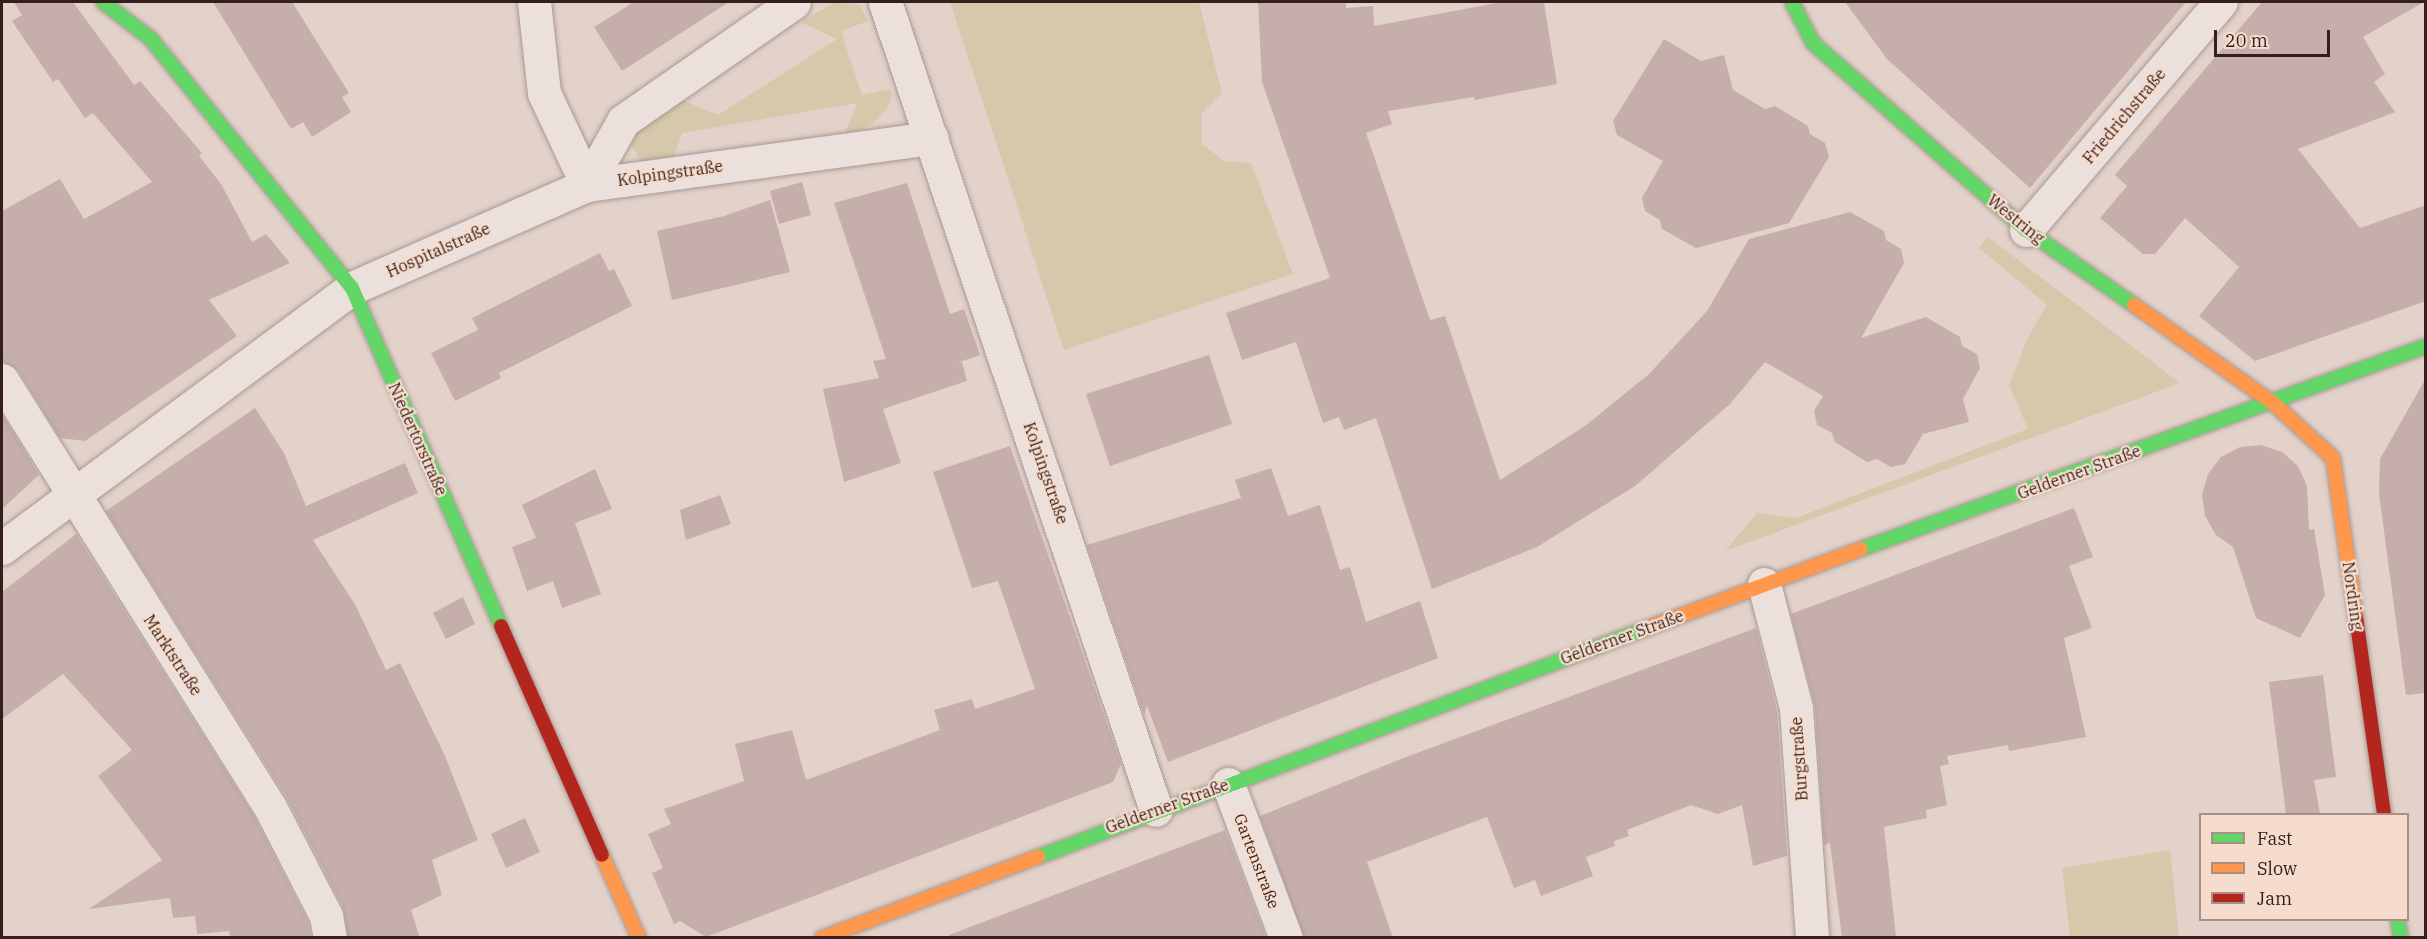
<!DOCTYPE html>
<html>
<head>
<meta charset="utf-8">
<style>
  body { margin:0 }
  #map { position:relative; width:2427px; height:939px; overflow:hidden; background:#e3d2c9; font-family:"IBM Plex Serif",serif }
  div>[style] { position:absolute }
  .green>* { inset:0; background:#d6c8ab }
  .building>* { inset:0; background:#c6afaa }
  .roads { filter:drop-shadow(0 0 2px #a89893) drop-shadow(0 0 2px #a89893) }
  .street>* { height:33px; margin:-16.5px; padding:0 16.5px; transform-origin:16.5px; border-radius:16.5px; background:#ebe0db }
  .fast>* { height:14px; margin:-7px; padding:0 7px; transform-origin:7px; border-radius:7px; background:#63d668 }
  .slow>* { height:14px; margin:-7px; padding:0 7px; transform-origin:7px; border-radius:7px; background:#ff974d }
  .jam>* { height:14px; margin:-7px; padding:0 7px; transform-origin:7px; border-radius:7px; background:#b3261e }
  span { translate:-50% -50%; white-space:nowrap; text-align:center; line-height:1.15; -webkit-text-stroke:4.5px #f5dccd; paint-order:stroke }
  .street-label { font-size:16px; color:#351f1c }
  .frame { position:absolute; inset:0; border:3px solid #351f1c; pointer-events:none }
  .legend { position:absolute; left:2199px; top:813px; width:210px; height:108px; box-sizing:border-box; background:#f5dccd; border:2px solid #a89086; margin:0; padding:8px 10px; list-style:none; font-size:18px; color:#351f1c }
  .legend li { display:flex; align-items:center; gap:12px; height:30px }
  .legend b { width:30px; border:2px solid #a89086 }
  .scale { position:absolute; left:2214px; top:30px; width:116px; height:27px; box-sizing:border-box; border:3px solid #351f1c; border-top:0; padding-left:8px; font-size:18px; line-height:21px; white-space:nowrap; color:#351f1c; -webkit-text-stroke:4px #f5dccd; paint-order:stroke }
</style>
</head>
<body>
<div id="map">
  <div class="green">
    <i style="clip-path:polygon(835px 2px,860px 5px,868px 21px,841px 31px,862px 95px,890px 89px,892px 95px,887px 109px,872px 124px,843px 139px,857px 103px,682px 133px,671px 166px,642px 162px,631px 145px,636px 128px,680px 99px,718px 115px,837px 39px,801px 22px)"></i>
    <i style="clip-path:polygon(950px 2px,1199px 2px,1222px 93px,1201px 114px,1202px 144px,1224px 161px,1251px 163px,1293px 274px,1064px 350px)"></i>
    <i style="clip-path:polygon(1988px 237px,2180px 383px,1725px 551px,1757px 513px,1796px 518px,2028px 429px,2009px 385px,2028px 337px,2047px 305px,1979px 248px)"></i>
    <i style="clip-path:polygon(2170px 850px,2179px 937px,2070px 937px,2062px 868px)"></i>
  </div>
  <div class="building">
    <i style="clip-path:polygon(14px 2px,73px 2px,134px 85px,140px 81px,202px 153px,199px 156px,221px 184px,252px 242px,266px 234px,290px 263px,209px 300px,237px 336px,85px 441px,60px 438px,18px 370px,2px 361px,2px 211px,60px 179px,84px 219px,152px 182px,93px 113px,85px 118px,58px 79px,53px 82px,12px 21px,22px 15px)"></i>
    <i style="clip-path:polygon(213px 2px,292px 2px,349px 93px,342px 97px,351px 112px,312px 137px,303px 122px,291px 129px)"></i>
    <i style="clip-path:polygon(634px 2px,729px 2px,622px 71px,594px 27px)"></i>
    <i style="clip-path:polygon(1258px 2px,1346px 2px,1346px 8px,1373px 6px,1374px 26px,1502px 2px,1544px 2px,1557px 84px,1475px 100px,1474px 97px,1388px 111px,1392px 124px,1366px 133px,1430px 320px,1445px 316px,1500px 480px,1585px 426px,1649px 374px,1707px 311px,1749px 239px,1850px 212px,1884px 231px,1886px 240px,1901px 249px,1904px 263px,1861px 338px,1926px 317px,1960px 337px,1962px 346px,1977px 354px,1980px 368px,1963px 399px,1969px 422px,1923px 434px,1905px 464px,1891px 467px,1877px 459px,1867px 462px,1835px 442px,1832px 433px,1817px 425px,1814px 411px,1823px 396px,1765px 362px,1730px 404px,1635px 486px,1537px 547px,1432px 589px,1376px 418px,1344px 430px,1339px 417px,1323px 423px,1296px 342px,1242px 360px,1226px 313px,1330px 278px,1262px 82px)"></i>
    <i style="clip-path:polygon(1845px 2px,2186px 2px,2030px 188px,1887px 59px)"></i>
    <i style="clip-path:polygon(2262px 2px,2424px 2px,2363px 37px,2385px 74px,2374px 82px,2395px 112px,2298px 149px,2360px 228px,2426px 205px,2426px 301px,2255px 361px,2199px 316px,2239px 267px,2185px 218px,2155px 254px,2143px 254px,2100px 218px,2127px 186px,2115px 175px)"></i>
    <i style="clip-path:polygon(1664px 39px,1701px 61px,1724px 55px,1733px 90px,1765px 109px,1775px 106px,1808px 126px,1810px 134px,1825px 143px,1829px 157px,1789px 223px,1696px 248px,1662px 229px,1660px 220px,1645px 211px,1642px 198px,1663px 161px,1617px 135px,1613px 121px)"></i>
    <i style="clip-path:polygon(802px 182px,811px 215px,779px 224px,770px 191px)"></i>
    <i style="clip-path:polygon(907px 183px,950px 314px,964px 309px,980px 355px,957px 363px,962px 362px,967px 381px,883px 409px,901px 463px,844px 482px,823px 389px,879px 378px,873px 361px,886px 359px,834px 203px)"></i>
    <i style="clip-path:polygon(770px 200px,790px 272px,672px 300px,657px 231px,724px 216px)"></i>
    <i style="clip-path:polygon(600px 253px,609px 271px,614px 269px,632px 306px,499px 373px,501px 378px,455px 401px,431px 353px,478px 330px,472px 318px)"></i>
    <i style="clip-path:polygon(1209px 355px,1232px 424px,1110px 466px,1086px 394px)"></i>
    <i style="clip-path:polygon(2426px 378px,2426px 693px,2406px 695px,2379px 494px,2380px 459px)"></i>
    <i style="clip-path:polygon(255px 408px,284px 453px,306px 506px,405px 463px,418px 493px,313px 540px,356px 606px,386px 670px,400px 663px,445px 756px,478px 840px,432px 860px,442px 895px,411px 910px,420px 938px,348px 938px,343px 907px,287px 798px,106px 511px)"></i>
    <i style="clip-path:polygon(2px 414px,39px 475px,2px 509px)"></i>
    <i style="clip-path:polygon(2261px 445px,2282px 452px,2298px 466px,2307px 486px,2309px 530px,2314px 529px,2325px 595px,2300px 638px,2256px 618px,2233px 547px,2216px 535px,2205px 516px,2202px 495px,2208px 474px,2221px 457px,2240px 447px)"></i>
    <i style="clip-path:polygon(1010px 446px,1121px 764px,1113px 782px,706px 937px,680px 921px,674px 924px,652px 873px,663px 868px,648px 834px,671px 824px,664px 809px,744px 781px,735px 744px,792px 730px,806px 780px,940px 730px,934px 710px,972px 699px,975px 709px,1035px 689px,998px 581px,972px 588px,933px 472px)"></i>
    <i style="clip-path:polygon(1271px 468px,1288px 516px,1320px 505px,1340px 570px,1350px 567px,1366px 622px,1420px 601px,1438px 658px,1168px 762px,1147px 706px,1144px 714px,1087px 545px,1241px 498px,1235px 480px)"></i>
    <i style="clip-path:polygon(595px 469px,612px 509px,575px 523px,601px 594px,562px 608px,553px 581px,527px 591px,512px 547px,536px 538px,522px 505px)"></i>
    <i style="clip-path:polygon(720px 495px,731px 524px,686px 540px,680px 510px)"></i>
    <i style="clip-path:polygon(2074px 508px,2093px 557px,2069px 566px,2092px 628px,2064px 638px,2086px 737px,2009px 751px,2008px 745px,1947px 756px,1949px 764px,1940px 766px,1947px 805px,1926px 810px,1927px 818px,1884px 827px,1896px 938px,1842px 938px,1830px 843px,1824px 845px,1815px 706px,1791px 614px)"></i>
    <i style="clip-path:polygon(76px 534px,254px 816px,308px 922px,311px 938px,230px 938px,229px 931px,197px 934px,195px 916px,173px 918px,170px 898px,89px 909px,162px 860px,98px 776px,132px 750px,63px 674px,2px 719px,2px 592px)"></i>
    <i style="clip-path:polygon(463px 597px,475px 624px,446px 639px,433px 613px)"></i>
    <i style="clip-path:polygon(1756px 628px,1777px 711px,1787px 856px,1753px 866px,1742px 805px,1718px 814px,1691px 805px,1627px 830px,1629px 836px,1614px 841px,1615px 846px,1586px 857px,1593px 876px,1541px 896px,1535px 880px,1514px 888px,1487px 817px,1367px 862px,1393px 938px,1304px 938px,1260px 816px,1406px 757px)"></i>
    <i style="clip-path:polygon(2323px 675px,2336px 777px,2314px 780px,2320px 814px,2286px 814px,2269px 682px)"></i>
    <i style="clip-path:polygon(525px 818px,540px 852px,506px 868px,491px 834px)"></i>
    <i style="clip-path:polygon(1225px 830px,1266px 938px,949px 938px,949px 935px)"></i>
  </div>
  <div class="roads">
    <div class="street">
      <i style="left:534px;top:2px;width:92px;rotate:83.7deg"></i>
      <i style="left:544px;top:93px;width:102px;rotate:64.9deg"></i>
      <i style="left:587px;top:185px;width:348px;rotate:-7.8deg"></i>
      <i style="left:885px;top:2px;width:852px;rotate:71.46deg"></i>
      <i style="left:2026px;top:230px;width:300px;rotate:-49.5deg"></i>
      <i style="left:2px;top:380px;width:504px;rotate:57.89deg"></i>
      <i style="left:270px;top:807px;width:123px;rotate:62.8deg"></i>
      <i style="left:326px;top:916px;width:22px;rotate:80deg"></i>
      <i style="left:2px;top:548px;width:436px;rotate:-36.6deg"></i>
      <i style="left:352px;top:288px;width:257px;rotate:-23.7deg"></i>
      <i style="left:587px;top:185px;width:73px;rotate:-60.6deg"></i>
      <i style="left:623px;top:121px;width:208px;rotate:-34.8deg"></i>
      <i style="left:1764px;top:584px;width:128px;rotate:75.5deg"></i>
      <i style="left:1796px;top:708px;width:231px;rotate:86deg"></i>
      <i style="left:1228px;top:784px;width:165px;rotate:69.4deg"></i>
    </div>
    <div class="fast">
      <i style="left:103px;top:2px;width:61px;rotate:37.6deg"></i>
      <i style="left:151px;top:39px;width:320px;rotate:51.1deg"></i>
      <i style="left:352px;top:288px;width:369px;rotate:66.2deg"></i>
      <i style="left:1792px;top:2px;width:46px;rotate:62.9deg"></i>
      <i style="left:1813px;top:43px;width:283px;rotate:41.3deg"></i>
      <i style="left:2026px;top:230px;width:131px;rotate:34.8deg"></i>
      <i style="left:1861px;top:549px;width:600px;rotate:-19.76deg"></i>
      <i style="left:1038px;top:857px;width:648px;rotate:-20.59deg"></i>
      <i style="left:2398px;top:920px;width:18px;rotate:81deg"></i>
    </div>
    <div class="slow">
      <i style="left:2134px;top:305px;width:170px;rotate:35.2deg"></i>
      <i style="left:2273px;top:403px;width:81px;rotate:42.5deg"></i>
      <i style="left:2333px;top:458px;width:161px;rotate:81.8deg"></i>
      <i style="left:1645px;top:629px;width:230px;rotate:-20.3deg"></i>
      <i style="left:602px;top:855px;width:91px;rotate:66deg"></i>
      <i style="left:822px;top:938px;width:231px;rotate:-20.6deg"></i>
    </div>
    <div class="jam">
      <i style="left:2356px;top:617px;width:199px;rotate:81.9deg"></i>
      <i style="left:501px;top:626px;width:250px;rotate:66.2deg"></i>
    </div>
  </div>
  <div class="street-label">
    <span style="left:2124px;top:116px;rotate:-50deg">Friedrichstraße</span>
    <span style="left:670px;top:173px;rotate:-8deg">Kolpingstraße</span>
    <span style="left:2016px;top:219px;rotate:39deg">Westring</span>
    <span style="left:438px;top:250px;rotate:-24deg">Hospitalstraße</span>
    <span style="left:418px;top:439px;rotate:66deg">Niedertorstraße</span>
    <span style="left:2079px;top:472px;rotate:-20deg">Gelderner Straße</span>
    <span style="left:1046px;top:473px;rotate:71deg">Kolpingstraße</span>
    <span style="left:2353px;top:596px;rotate:82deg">Nordring</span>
    <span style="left:1622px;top:637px;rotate:-20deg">Gelderner Straße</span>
    <span style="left:173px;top:655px;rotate:57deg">Marktstraße</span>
    <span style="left:1799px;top:759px;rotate:-94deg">Burgstraße</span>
    <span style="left:1167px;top:806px;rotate:-20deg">Gelderner Straße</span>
    <span style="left:1257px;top:861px;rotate:69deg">Gartenstraße</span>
  </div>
  <div class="frame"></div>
  <ul class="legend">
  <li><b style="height:8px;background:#63d668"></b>Fast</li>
  <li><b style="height:8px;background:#ff974d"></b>Slow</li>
  <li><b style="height:8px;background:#b3261e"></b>Jam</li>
  </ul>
  <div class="scale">20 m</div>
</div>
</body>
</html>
